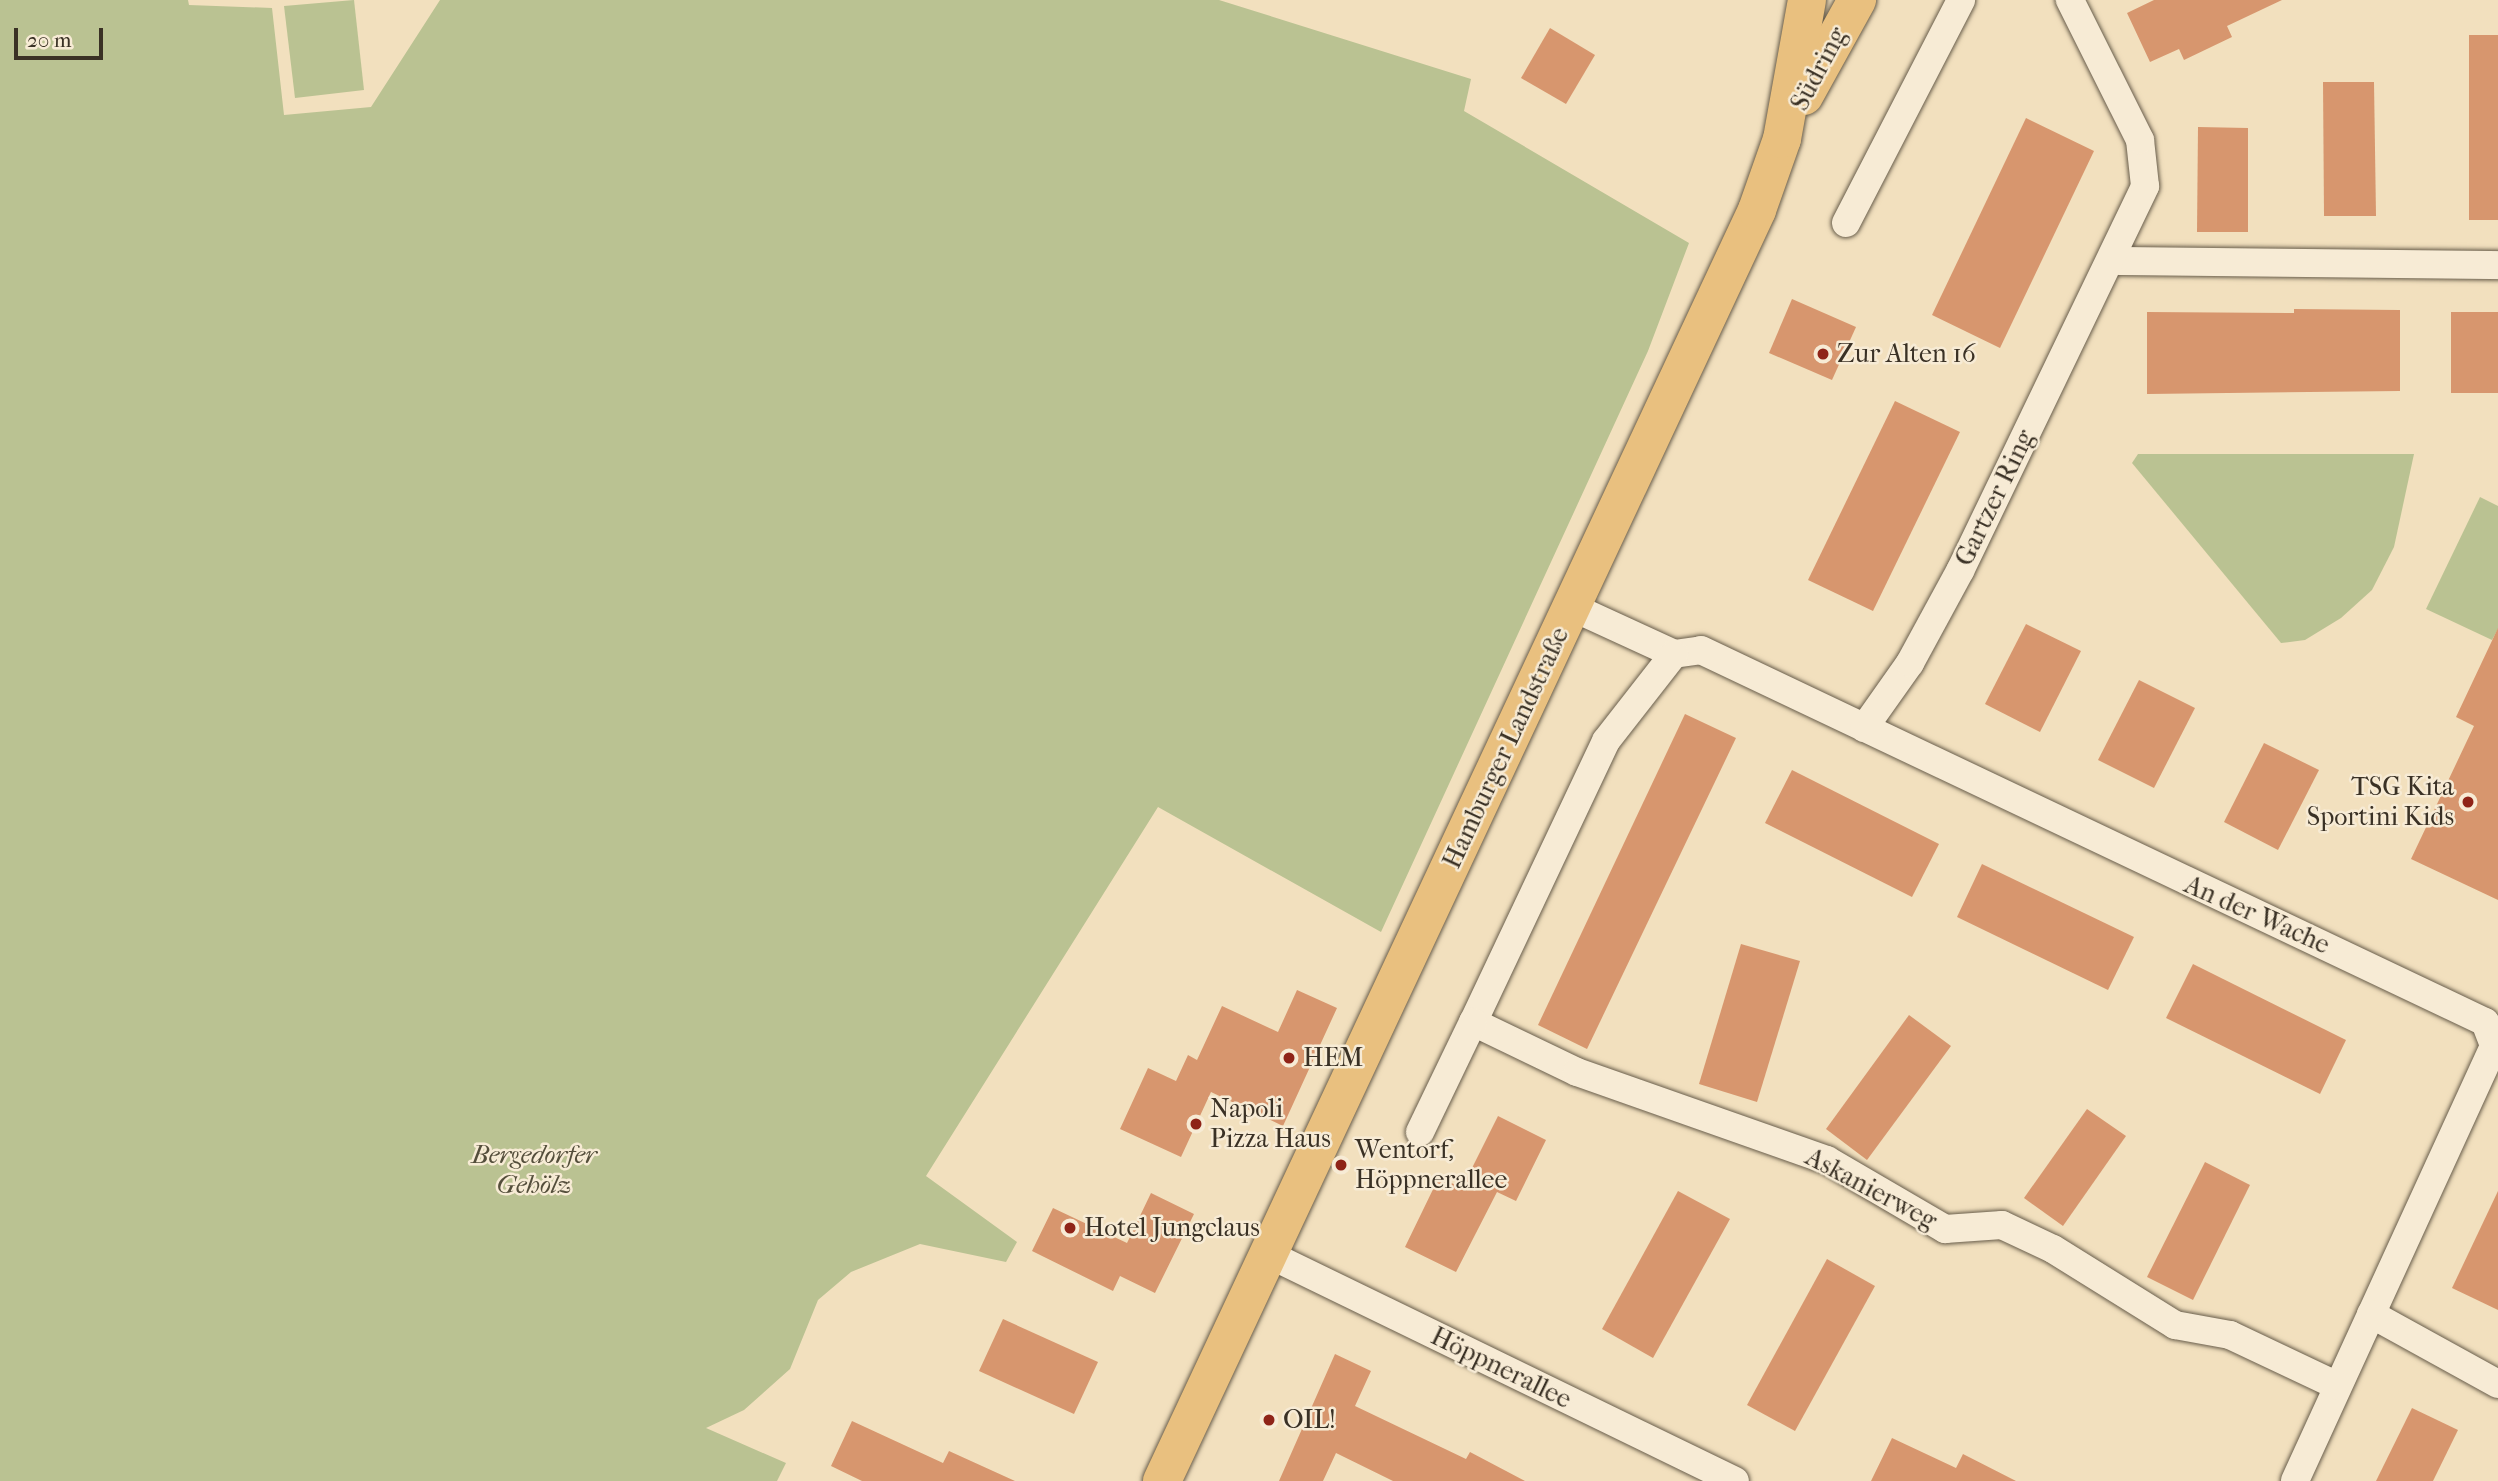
<!DOCTYPE html>
<html>
<head>
<meta charset="utf-8">
<style>
  body { margin:0 }
  #map { position:relative; width:2498px; height:1481px; overflow:hidden; background:#f2e0be; font-family:"IM FELL French Canon",serif }
  div>[style] { position:absolute }
  .green>* { inset:0; background:#bac292 }
  .building>* { inset:0; background:#d7966e }
  .roads { filter:drop-shadow(0 0 2px #685d4b) drop-shadow(0 0 2px #685d4b) }
  .minor>* { height:28px; margin:-14px; padding:0 14px; transform-origin:14px; border-radius:14px; background:#f7ebd5 }
  .primary>* { height:38px; margin:-19px; padding:0 19px; transform-origin:19px; border-radius:19px; background:#e9c07f }
  .dots>* { width:19px; height:19px; translate:-50% -50%; box-sizing:border-box; border:4px solid #f7ebd5; border-radius:50% }
  span { translate:-50% -50%; white-space:nowrap; text-align:center; line-height:1.15; -webkit-text-stroke:5px #f7ebd5; paint-order:stroke }
  .street-label { font-size:26px; color:#3a3125 }
  .poi-label { font-size:26px; color:#3a3125 }
  .left { translate:0 -50%; text-align:left }
  .right { translate:-100% -50%; text-align:right }
  .park-label { font-size:26px; color:#544e3b; font-style:italic }
  .scale { position:absolute; left:14px; top:28px; width:89px; height:32px; box-sizing:border-box; border:4px solid #3a3125; border-top:0; padding-left:9px; font-size:21px; line-height:24px; white-space:nowrap; color:#3a3125; -webkit-text-stroke:5px #f7ebd5; paint-order:stroke }
</style>
</head>
<body>
<div id="map">
  <div class="green">
    <i style="clip-path:polygon(0 0,188px 0,189px 5px,272px 8px,284px 115px,371px 107px,440px 0,1219px 0,1471px 79px,1464px 111px,1689px 243px,1648px 351px,1381px 932px,1158px 807px,926px 1176px,1017px 1242px,1006px 1262px,920px 1244px,851px 1272px,818px 1300px,790px 1369px,744px 1410px,706px 1428px,786px 1463px,777px 1481px,0 1481px)"></i>
    <i style="clip-path:polygon(354px 0,364px 90px,295px 98px,284px 6px)"></i>
    <i style="clip-path:polygon(2138px 454px,2414px 454px,2394px 547px,2372px 590px,2341px 618px,2305px 640px,2281px 643px,2132px 463px)"></i>
    <i style="clip-path:polygon(2480px 497px,2498px 506px,2498px 629px,2492px 640px,2426px 609px)"></i>
  </div>
  <div class="building">
    <i style="clip-path:polygon(2154px 0,2282px 0,2227px 26px,2232px 37px,2184px 60px,2179px 49px,2150px 62px,2127px 13px)"></i>
    <i style="clip-path:polygon(1550px 28px,1595px 55px,1566px 104px,1521px 78px)"></i>
    <i style="clip-path:polygon(2469px 35px,2498px 35px,2498px 220px,2469px 220px)"></i>
    <i style="clip-path:polygon(2323px 82px,2374px 82px,2376px 216px,2324px 216px)"></i>
    <i style="clip-path:polygon(2026px 118px,2094px 151px,2000px 348px,1932px 315px)"></i>
    <i style="clip-path:polygon(2198px 127px,2248px 128px,2248px 232px,2197px 232px)"></i>
    <i style="clip-path:polygon(1792px 299px,1856px 327px,1832px 380px,1769px 353px)"></i>
    <i style="clip-path:polygon(2294px 309px,2400px 310px,2400px 391px,2147px 394px,2147px 312px,2294px 313px)"></i>
    <i style="clip-path:polygon(2451px 312px,2498px 312px,2498px 393px,2451px 393px)"></i>
    <i style="clip-path:polygon(1895px 401px,1960px 432px,1873px 611px,1808px 580px)"></i>
    <i style="clip-path:polygon(2026px 624px,2081px 651px,2040px 732px,1985px 704px)"></i>
    <i style="clip-path:polygon(2498px 628px,2498px 900px,2411px 859px,2474px 726px,2456px 717px)"></i>
    <i style="clip-path:polygon(2139px 680px,2195px 708px,2154px 788px,2098px 760px)"></i>
    <i style="clip-path:polygon(1685px 714px,1736px 738px,1587px 1049px,1538px 1025px)"></i>
    <i style="clip-path:polygon(2264px 743px,2319px 770px,2278px 850px,2224px 822px)"></i>
    <i style="clip-path:polygon(1792px 770px,1939px 844px,1912px 897px,1765px 823px)"></i>
    <i style="clip-path:polygon(1982px 864px,2134px 937px,2108px 990px,1957px 917px)"></i>
    <i style="clip-path:polygon(1741px 944px,1800px 961px,1757px 1102px,1699px 1084px)"></i>
    <i style="clip-path:polygon(2193px 964px,2346px 1040px,2320px 1094px,2166px 1018px)"></i>
    <i style="clip-path:polygon(1297px 990px,1337px 1008px,1283px 1126px,1211px 1092px,1181px 1157px,1120px 1129px,1148px 1068px,1176px 1081px,1188px 1055px,1197px 1060px,1222px 1006px,1278px 1032px)"></i>
    <i style="clip-path:polygon(1909px 1015px,1951px 1046px,1867px 1160px,1826px 1129px)"></i>
    <i style="clip-path:polygon(2087px 1109px,2126px 1136px,2063px 1226px,2024px 1198px)"></i>
    <i style="clip-path:polygon(1498px 1116px,1546px 1140px,1516px 1201px,1497px 1192px,1456px 1272px,1405px 1247px,1439px 1177px,1462px 1188px)"></i>
    <i style="clip-path:polygon(2205px 1162px,2250px 1185px,2193px 1300px,2147px 1277px)"></i>
    <i style="clip-path:polygon(1678px 1191px,1730px 1219px,1653px 1358px,1602px 1329px)"></i>
    <i style="clip-path:polygon(2498px 1191px,2498px 1310px,2452px 1288px)"></i>
    <i style="clip-path:polygon(1151px 1193px,1194px 1214px,1155px 1293px,1120px 1276px,1113px 1291px,1032px 1251px,1053px 1208px,1127px 1243px)"></i>
    <i style="clip-path:polygon(1827px 1259px,1875px 1286px,1795px 1431px,1747px 1405px)"></i>
    <i style="clip-path:polygon(1003px 1319px,1098px 1362px,1074px 1414px,979px 1371px)"></i>
    <i style="clip-path:polygon(1335px 1354px,1371px 1371px,1355px 1406px,1466px 1459px,1470px 1452px,1525px 1481px,1393px 1481px,1336px 1453px,1323px 1481px,1279px 1481px)"></i>
    <i style="clip-path:polygon(2412px 1408px,2458px 1430px,2433px 1481px,2376px 1481px)"></i>
    <i style="clip-path:polygon(852px 1421px,943px 1463px,949px 1451px,1015px 1481px,862px 1481px,831px 1466px)"></i>
    <i style="clip-path:polygon(1892px 1438px,1956px 1468px,1963px 1454px,2016px 1481px,1871px 1481px)"></i>
  </div>
  <div class="roads">
    <div class="minor">
      <i style="left:1846px;top:223px;width:251px;rotate:-62.7deg"></i>
      <i style="left:2113px;top:261px;width:385px;rotate:0.6deg"></i>
      <i style="left:1572px;top:607px;width:112px;rotate:24.7deg"></i>
      <i style="left:1674px;top:654px;width:27px;rotate:-8deg"></i>
      <i style="left:1701px;top:650px;width:868px;rotate:25.38deg"></i>
      <i style="left:2485px;top:1022px;width:26px;rotate:69deg"></i>
      <i style="left:2494px;top:1046px;width:478px;rotate:114.6deg"></i>
      <i style="left:1674px;top:654px;width:110px;rotate:128deg"></i>
      <i style="left:1606px;top:741px;width:311px;rotate:115.3deg"></i>
      <i style="left:1473px;top:1022px;width:115px;rotate:25.7deg"></i>
      <i style="left:1577px;top:1072px;width:265px;rotate:19.4deg"></i>
      <i style="left:1827px;top:1160px;width:137px;rotate:30.3deg"></i>
      <i style="left:1945px;top:1229px;width:57px;rotate:-4deg"></i>
      <i style="left:2002px;top:1225px;width:56px;rotate:25.2deg"></i>
      <i style="left:2053px;top:1249px;width:144px;rotate:31.9deg"></i>
      <i style="left:2175px;top:1325px;width:56px;rotate:10.3deg"></i>
      <i style="left:2230px;top:1335px;width:119px;rotate:25.3deg"></i>
      <i style="left:1864px;top:728px;width:80px;rotate:-54.7deg"></i>
      <i style="left:1910px;top:663px;width:105px;rotate:-61.5deg"></i>
      <i style="left:1960px;top:571px;width:427px;rotate:-64.3deg"></i>
      <i style="left:2145px;top:186px;width:46px;rotate:-96.2deg"></i>
      <i style="left:2140px;top:140px;width:157px;rotate:-116.6deg"></i>
      <i style="left:1420px;top:1132px;width:122px;rotate:-64.3deg"></i>
      <i style="left:1268px;top:1254px;width:519px;rotate:25.92deg"></i>
      <i style="left:2371px;top:1314px;width:145px;rotate:28.9deg"></i>
    </div>
    <div class="primary">
      <i style="left:1804px;top:96px;width:110px;rotate:-61.1deg"></i>
      <i style="left:1162px;top:1481px;width:1403px;rotate:-64.91deg"></i>
      <i style="left:1757px;top:210px;width:75px;rotate:-70.6deg"></i>
      <i style="left:1782px;top:139px;width:141px;rotate:-79.8deg"></i>
    </div>
  </div>
  <div class="dots">
    <i style="left:1823px;top:354px;background:#8f2418"></i>
    <i style="left:2468px;top:802px;background:#8f2418"></i>
    <i style="left:1289px;top:1058px;background:#8f2418"></i>
    <i style="left:1196px;top:1124px;background:#8f2418"></i>
    <i style="left:1341px;top:1165px;background:#8f2418"></i>
    <i style="left:1070px;top:1228px;background:#8f2418"></i>
    <i style="left:1269px;top:1420px;background:#8f2418"></i>
  </div>
  <div class="street-label">
    <span style="left:1819px;top:69px;rotate:-62deg">Südring</span>
    <span style="left:1995px;top:498px;rotate:-64deg">Gartzer Ring</span>
    <span style="left:1506px;top:748px;rotate:-65deg">Hamburger Landstraße</span>
    <span style="left:2257px;top:915px;rotate:24deg">An der Wache</span>
    <span style="left:1871px;top:1189px;rotate:28deg">Askanierweg</span>
    <span style="left:1501px;top:1368px;rotate:26deg">Höppnerallee</span>
  </div>
  <div class="poi-label">
    <span class="left" style="left:1837px;top:354px">Zur Alten 16</span>
    <span class="right" style="left:2454px;top:802px">TSG Kita<br>Sportini Kids</span>
    <span class="left" style="left:1303px;top:1058px">HEM</span>
    <span class="left" style="left:1210px;top:1124px">Napoli<br>Pizza Haus</span>
    <span class="left" style="left:1355px;top:1165px">Wentorf,<br>Höppnerallee</span>
    <span class="left" style="left:1084px;top:1228px">Hotel Jungclaus</span>
    <span class="left" style="left:1283px;top:1420px">OIL!</span>
  </div>
  <div class="park-label">
    <span style="left:534px;top:1170px">Bergedorfer<br>Gehölz</span>
  </div>
  <div class="scale">20 m</div>
</div>
</body>
</html>
